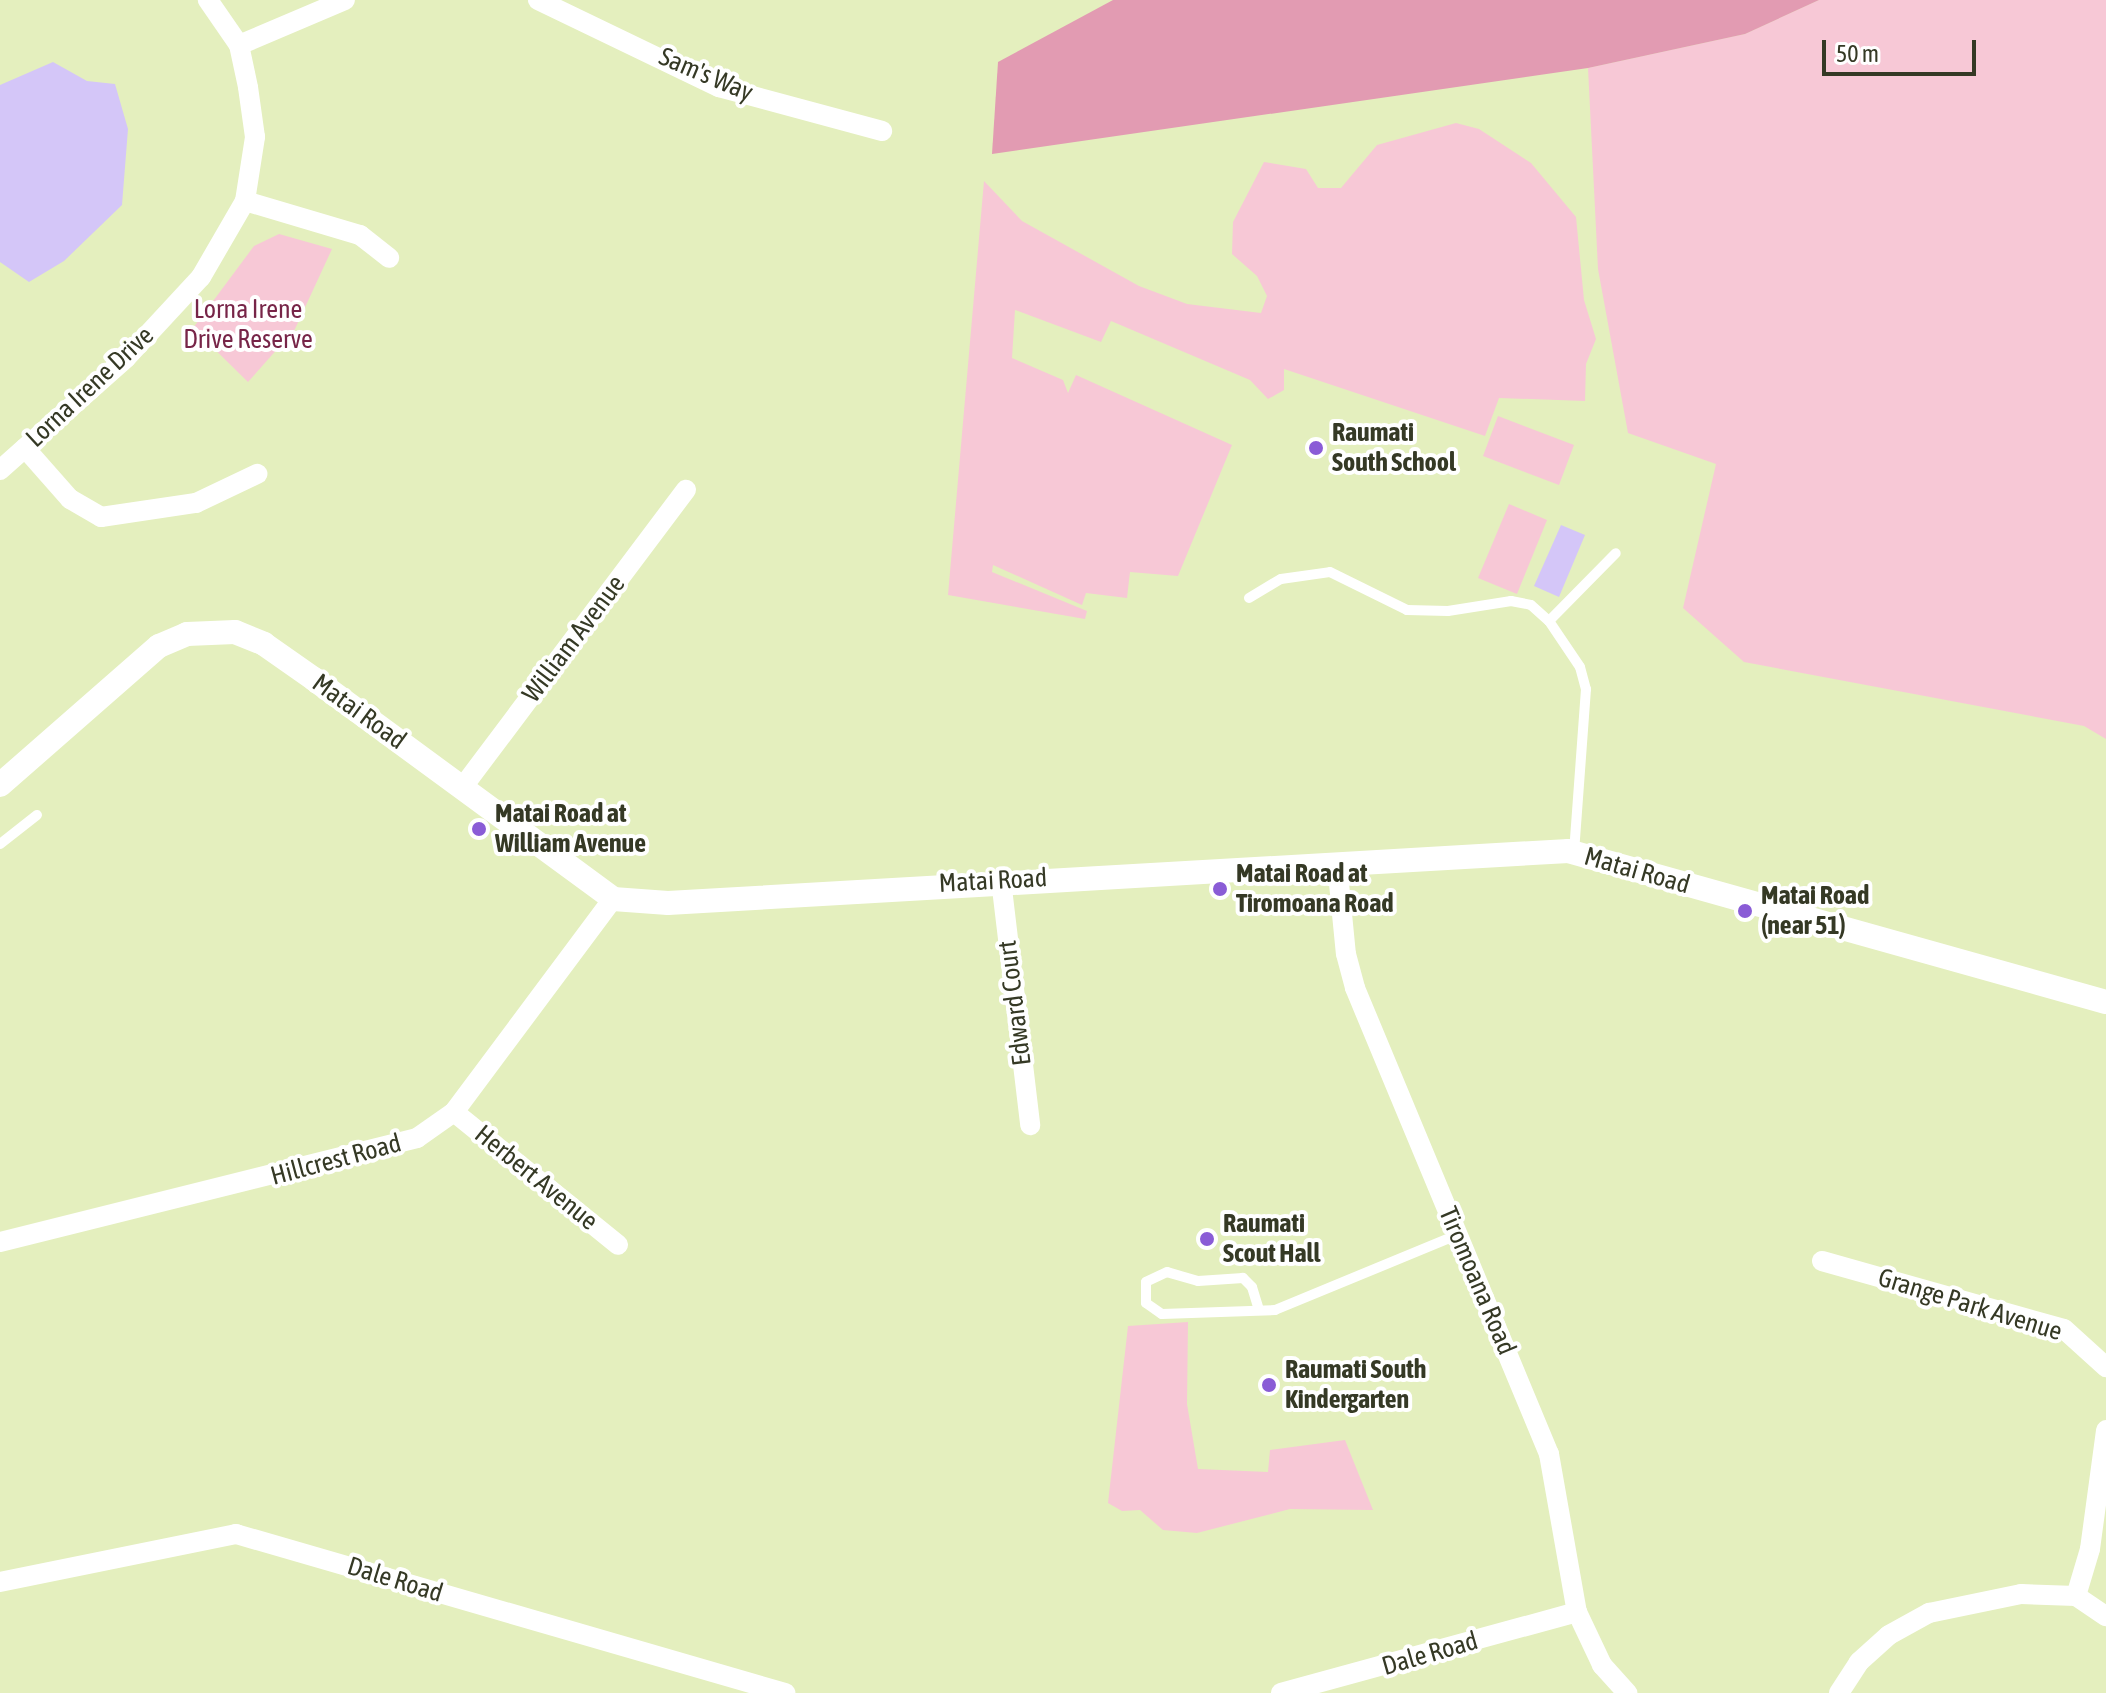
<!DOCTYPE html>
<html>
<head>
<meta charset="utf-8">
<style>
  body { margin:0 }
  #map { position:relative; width:2106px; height:1693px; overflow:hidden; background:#e4efbe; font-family:"Asap Condensed",sans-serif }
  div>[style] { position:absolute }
  .green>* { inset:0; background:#f7c8d6 }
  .forest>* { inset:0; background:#e29bb2 }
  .water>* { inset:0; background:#d4c6f8 }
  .service>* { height:10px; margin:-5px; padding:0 5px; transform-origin:5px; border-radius:5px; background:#fff }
  .minor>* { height:20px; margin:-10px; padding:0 10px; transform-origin:10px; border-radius:10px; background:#fff }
  .tertiary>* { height:24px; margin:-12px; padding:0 12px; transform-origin:12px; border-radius:12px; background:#fff }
  .dots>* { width:22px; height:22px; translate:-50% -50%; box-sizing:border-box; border:4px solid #fff; border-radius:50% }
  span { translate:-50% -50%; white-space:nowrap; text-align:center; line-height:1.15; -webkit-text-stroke:8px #fff; paint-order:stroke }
  .street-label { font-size:26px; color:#353925 }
  .park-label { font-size:26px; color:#772548 }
  .poi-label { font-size:26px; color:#353925; font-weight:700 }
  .left { translate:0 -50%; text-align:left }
  .scale { position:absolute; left:1822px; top:40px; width:154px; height:36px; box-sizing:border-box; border:4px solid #353925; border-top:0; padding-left:10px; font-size:24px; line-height:28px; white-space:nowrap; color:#353925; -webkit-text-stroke:6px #fff; paint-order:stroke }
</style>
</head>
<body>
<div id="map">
  <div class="green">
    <i style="clip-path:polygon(1819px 0,2106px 0,2106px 739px,2084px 726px,1744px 662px,1683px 608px,1716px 464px,1628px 433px,1598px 269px,1588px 68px,1745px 34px)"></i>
    <i style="clip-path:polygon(1456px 123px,1479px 129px,1531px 163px,1576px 217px,1584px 300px,1596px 339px,1586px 364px,1585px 401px,1499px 398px,1485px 436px,1284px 369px,1284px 390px,1268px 399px,1250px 380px,1111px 321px,1101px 342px,1015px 310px,1012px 358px,1063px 380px,1068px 393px,1076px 375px,1232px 445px,1178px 576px,1130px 572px,1127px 598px,1086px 593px,1082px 605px,993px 565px,992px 572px,1087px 611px,1085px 619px,948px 595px,984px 181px,1022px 221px,1139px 286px,1187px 304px,1261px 313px,1267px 296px,1257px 276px,1232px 254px,1233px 222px,1264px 162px,1306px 169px,1318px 188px,1341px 188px,1377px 145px)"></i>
    <i style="clip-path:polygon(279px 234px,332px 249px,295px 329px,248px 382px,193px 328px,254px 246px)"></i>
    <i style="clip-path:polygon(1498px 416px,1574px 445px,1559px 485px,1483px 456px)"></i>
    <i style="clip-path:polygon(1509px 504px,1547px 520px,1517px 594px,1478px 578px)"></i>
    <i style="clip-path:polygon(1188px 1322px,1187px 1404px,1198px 1469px,1268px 1472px,1270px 1450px,1345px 1440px,1373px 1510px,1290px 1509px,1197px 1533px,1163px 1530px,1140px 1510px,1122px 1511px,1108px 1503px,1128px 1326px)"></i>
  </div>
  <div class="forest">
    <i style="clip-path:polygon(1113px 0,1819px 0,1745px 34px,1588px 68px,992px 154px,998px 62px)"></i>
  </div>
  <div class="water">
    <i style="clip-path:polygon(53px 62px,87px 81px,115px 84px,128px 129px,122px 205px,64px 261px,29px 282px,0 262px,0 85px)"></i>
    <i style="clip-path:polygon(1561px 525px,1585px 535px,1559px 597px,1534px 586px)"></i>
  </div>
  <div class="service">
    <i style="left:1249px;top:598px;width:37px;rotate:-31deg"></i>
    <i style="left:1281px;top:579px;width:49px;rotate:-8.1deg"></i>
    <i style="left:1330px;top:572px;width:86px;rotate:26.3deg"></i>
    <i style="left:1407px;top:610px;width:41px;rotate:1.4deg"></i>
    <i style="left:1448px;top:611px;width:64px;rotate:-9deg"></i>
    <i style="left:1511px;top:601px;width:20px;rotate:11deg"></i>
    <i style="left:1531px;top:605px;width:24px;rotate:42deg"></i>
    <i style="left:1549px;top:621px;width:55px;rotate:56deg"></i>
    <i style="left:1580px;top:667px;width:23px;rotate:75deg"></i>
    <i style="left:1586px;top:689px;width:162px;rotate:94.2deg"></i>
    <i style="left:1549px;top:621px;width:95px;rotate:-45.4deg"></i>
    <i style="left:0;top:844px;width:47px;rotate:-38.1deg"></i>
    <i style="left:1259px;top:1310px;width:24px;rotate:-107deg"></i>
    <i style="left:1252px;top:1287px;width:13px;rotate:-135deg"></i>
    <i style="left:1243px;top:1278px;width:45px;rotate:176.2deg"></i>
    <i style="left:1198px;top:1281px;width:32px;rotate:-164deg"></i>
    <i style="left:1167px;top:1272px;width:23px;rotate:155deg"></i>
    <i style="left:1146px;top:1282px;width:21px;rotate:90deg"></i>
    <i style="left:1146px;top:1303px;width:19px;rotate:35deg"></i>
    <i style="left:1162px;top:1314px;width:113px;rotate:-2deg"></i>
    <i style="left:1275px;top:1310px;width:197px;rotate:-22.4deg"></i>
  </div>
  <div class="minor">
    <i style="left:538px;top:0;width:201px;rotate:25.7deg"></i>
    <i style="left:719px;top:87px;width:169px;rotate:15.1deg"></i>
    <i style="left:239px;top:45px;width:115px;rotate:-23deg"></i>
    <i style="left:245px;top:201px;width:120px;rotate:16.5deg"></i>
    <i style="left:360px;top:235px;width:37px;rotate:38deg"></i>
    <i style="left:25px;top:448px;width:68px;rotate:48.6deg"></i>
    <i style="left:70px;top:499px;width:36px;rotate:30deg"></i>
    <i style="left:101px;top:517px;width:96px;rotate:-8.4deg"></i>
    <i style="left:196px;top:503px;width:68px;rotate:-25.4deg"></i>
    <i style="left:0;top:470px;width:169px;rotate:-41.6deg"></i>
    <i style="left:126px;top:358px;width:110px;rotate:-47.2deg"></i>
    <i style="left:201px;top:277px;width:88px;rotate:-59.9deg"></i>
    <i style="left:245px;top:201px;width:65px;rotate:-81.1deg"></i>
    <i style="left:255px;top:137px;width:50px;rotate:-98deg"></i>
    <i style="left:248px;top:87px;width:43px;rotate:-102.1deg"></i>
    <i style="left:239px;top:45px;width:55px;rotate:-124.6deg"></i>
    <i style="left:462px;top:788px;width:373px;rotate:-53.1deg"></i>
    <i style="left:1337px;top:863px;width:91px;rotate:84.4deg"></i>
    <i style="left:1346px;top:954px;width:35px;rotate:75deg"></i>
    <i style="left:1355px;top:988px;width:505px;rotate:67.4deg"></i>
    <i style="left:1549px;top:1454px;width:160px;rotate:80deg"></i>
    <i style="left:1577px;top:1612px;width:59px;rotate:64.7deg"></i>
    <i style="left:1602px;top:1665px;width:38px;rotate:48deg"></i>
    <i style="left:1001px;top:880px;width:247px;rotate:83.2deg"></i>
    <i style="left:454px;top:1112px;width:211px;rotate:39deg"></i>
    <i style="left:0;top:1242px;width:430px;rotate:-14deg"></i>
    <i style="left:417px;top:1138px;width:45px;rotate:-35.1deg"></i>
    <i style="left:454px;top:1112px;width:266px;rotate:-53.3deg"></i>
    <i style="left:1822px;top:1261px;width:251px;rotate:15.7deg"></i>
    <i style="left:2064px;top:1329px;width:57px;rotate:42.1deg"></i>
    <i style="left:0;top:1582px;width:241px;rotate:-11.5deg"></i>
    <i style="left:236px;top:1534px;width:572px;rotate:16.15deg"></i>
    <i style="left:2076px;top:1596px;width:49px;rotate:-73.4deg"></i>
    <i style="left:2090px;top:1549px;width:120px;rotate:-82.3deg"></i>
    <i style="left:1281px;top:1693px;width:307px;rotate:-15.3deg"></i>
    <i style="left:1839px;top:1693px;width:37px;rotate:-57deg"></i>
    <i style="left:1859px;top:1662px;width:40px;rotate:-42deg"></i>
    <i style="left:1889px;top:1635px;width:46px;rotate:-28.8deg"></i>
    <i style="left:1929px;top:1613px;width:94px;rotate:-11.7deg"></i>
    <i style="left:2021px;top:1594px;width:55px;rotate:2.1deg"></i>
    <i style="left:2076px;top:1596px;width:36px;rotate:34deg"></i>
  </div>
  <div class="tertiary">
    <i style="left:0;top:785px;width:211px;rotate:-41.2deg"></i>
    <i style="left:159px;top:646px;width:30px;rotate:-23deg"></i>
    <i style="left:187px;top:634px;width:48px;rotate:-2.4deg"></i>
    <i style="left:235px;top:632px;width:31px;rotate:22deg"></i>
    <i style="left:264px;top:644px;width:61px;rotate:35deg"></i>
    <i style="left:314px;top:679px;width:371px;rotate:36.3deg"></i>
    <i style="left:613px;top:899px;width:55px;rotate:4.2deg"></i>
    <i style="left:668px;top:903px;width:902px;rotate:-3.31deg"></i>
    <i style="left:1568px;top:851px;width:559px;rotate:15.68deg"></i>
  </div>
  <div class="dots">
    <i style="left:1316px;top:448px;background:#8a5cd6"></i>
    <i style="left:479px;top:829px;background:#8a5cd6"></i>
    <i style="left:1220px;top:889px;background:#8a5cd6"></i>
    <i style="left:1745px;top:911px;background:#8a5cd6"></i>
    <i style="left:1207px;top:1239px;background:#8a5cd6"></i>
    <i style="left:1269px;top:1385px;background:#8a5cd6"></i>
  </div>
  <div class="street-label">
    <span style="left:706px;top:75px;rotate:23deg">Sam's Way</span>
    <span style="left:90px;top:387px;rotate:-43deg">Lorna Irene Drive</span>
    <span style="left:574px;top:639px;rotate:-53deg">William Avenue</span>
    <span style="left:359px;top:712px;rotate:36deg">Matai Road</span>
    <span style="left:1637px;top:871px;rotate:16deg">Matai Road</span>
    <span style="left:993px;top:881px;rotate:-3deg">Matai Road</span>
    <span style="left:1015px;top:1003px;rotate:-97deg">Edward Court</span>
    <span style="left:336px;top:1160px;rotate:-15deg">Hillcrest Road</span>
    <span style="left:536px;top:1178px;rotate:39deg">Herbert Avenue</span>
    <span style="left:1477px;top:1281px;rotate:67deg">Tiromoana Road</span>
    <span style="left:1970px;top:1305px;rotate:17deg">Grange Park Avenue</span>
    <span style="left:395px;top:1580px;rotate:17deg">Dale Road</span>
    <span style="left:1430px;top:1654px;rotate:-16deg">Dale Road</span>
  </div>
  <div class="park-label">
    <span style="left:248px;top:325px">Lorna Irene<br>Drive Reserve</span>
  </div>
  <div class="poi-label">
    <span class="left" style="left:1332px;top:448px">Raumati<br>South School</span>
    <span class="left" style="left:495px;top:829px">Matai Road at<br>William Avenue</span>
    <span class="left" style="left:1236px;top:889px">Matai Road at<br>Tiromoana Road</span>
    <span class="left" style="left:1761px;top:911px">Matai Road<br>(near 51)</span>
    <span class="left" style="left:1223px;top:1239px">Raumati<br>Scout Hall</span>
    <span class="left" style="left:1285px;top:1385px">Raumati South<br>Kindergarten</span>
  </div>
  <div class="scale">50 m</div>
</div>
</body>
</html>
